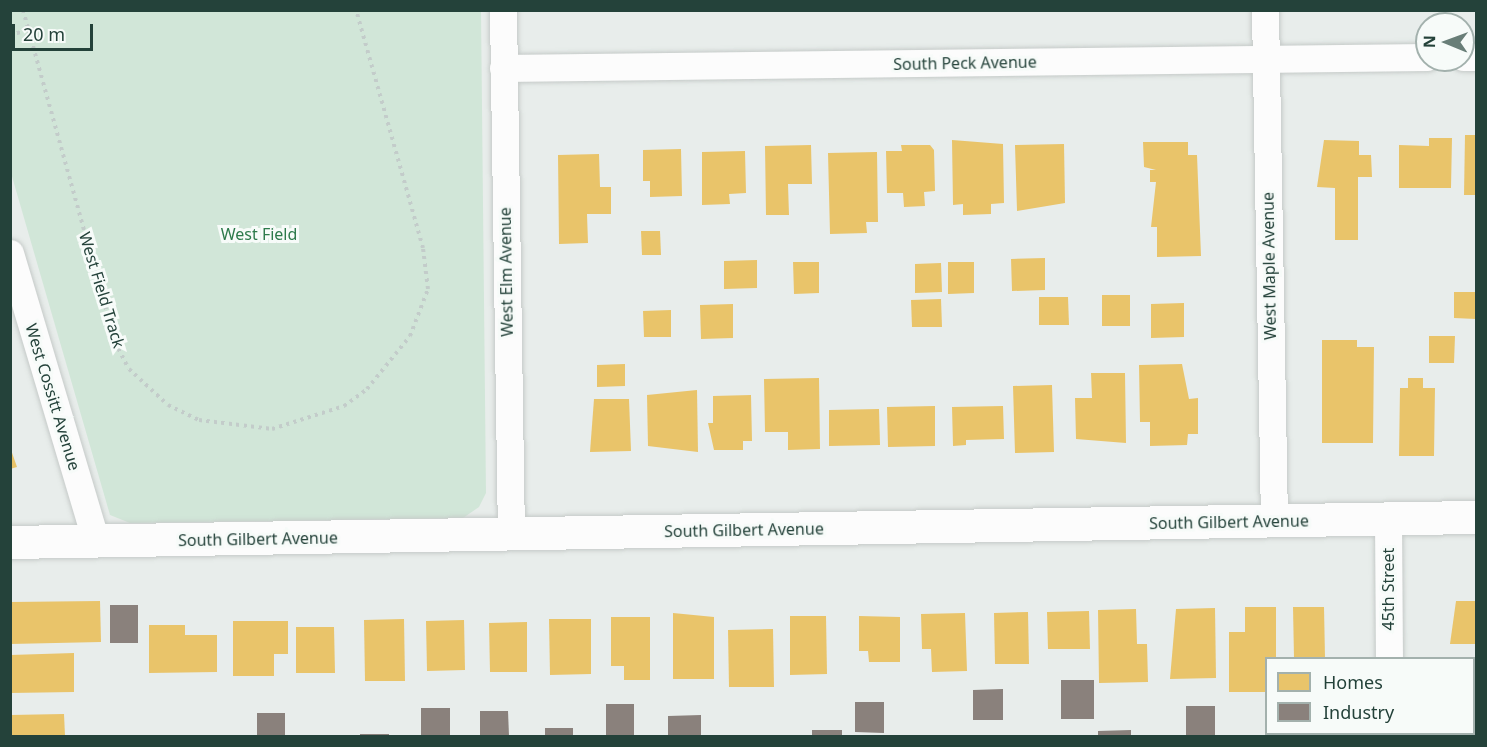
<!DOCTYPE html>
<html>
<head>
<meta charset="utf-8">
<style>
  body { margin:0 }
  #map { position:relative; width:1487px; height:747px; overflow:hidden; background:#e8edeb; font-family:"Noto Sans",sans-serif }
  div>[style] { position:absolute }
  .green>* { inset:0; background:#d1e6d8 }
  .homes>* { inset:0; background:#e9c46a }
  .industry>* { inset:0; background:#8a817c }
  .path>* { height:4px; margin-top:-2px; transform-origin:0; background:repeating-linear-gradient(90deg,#c3ccca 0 3px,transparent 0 7.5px) }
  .roads { filter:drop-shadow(0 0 2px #c5cac8) drop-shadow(0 0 2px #c5cac8) }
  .minor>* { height:27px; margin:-13.5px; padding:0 13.5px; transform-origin:13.5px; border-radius:13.5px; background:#fcfcfc }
  .tertiary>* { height:33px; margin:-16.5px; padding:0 16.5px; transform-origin:16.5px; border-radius:16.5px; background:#fcfcfc }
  span { translate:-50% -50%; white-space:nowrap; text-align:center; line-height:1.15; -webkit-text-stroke:6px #f7fbf9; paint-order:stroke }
  .street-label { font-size:16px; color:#24423a }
  .park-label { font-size:16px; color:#2d7a4b }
  .frame { position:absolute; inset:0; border:12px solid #24423a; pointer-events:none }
  .legend { position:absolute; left:1265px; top:657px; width:210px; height:78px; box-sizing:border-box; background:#f7fbf9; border:2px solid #a3b1ad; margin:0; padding:8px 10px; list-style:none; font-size:18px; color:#24423a }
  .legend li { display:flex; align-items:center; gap:12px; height:30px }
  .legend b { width:30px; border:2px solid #a3b1ad }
  .north { position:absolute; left:1415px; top:12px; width:60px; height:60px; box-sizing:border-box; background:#f7fbf9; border:2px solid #a3b1ad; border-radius:50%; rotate:271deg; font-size:16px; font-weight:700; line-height:24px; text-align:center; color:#24423a }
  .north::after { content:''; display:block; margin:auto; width:21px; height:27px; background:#697e78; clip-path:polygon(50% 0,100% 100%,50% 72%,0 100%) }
  .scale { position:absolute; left:12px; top:24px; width:81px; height:27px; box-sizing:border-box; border:3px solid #24423a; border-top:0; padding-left:8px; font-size:18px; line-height:21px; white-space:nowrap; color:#24423a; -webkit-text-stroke:4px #f7fbf9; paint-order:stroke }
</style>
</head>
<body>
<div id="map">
  <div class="green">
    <i style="clip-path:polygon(10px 11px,481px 11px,486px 493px,479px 507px,463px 518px,130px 523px,110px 515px,11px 173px)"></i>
  </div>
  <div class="homes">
    <i style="clip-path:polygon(1465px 135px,1476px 135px,1476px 195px,1464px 195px)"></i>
    <i style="clip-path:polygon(1429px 138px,1452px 138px,1451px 188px,1399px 188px,1399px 145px,1429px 146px)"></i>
    <i style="clip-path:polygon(952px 140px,1003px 144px,1004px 203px,991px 204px,991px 214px,963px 215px,963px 204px,953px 205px)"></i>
    <i style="clip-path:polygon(1324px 140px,1359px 141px,1359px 155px,1371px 155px,1372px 177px,1358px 177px,1358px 240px,1335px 240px,1335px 188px,1317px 187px)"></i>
    <i style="clip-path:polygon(1143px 142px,1188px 142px,1188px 155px,1197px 155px,1201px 256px,1157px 257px,1157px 227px,1151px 227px,1156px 182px,1150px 182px,1150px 170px,1156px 170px,1144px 167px)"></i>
    <i style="clip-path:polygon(1064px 144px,1065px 203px,1017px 211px,1015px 145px)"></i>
    <i style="clip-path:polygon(811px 145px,812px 184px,788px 184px,789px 215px,766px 215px,765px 146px)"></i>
    <i style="clip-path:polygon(901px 145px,930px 145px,934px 150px,935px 191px,924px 192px,925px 206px,904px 207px,903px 193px,887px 193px,886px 151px,902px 151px)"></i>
    <i style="clip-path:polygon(681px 149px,682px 196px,650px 197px,650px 181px,643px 181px,643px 150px)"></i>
    <i style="clip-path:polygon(745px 151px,746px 193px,729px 194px,730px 204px,702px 205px,702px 152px)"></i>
    <i style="clip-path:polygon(877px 152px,878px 222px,866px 222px,867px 233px,830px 234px,828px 153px)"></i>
    <i style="clip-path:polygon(599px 154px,600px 187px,611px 187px,611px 214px,587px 214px,588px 243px,559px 244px,558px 155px)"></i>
    <i style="clip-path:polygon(641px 231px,660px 231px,661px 255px,642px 255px)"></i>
    <i style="clip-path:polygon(1045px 258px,1045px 290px,1012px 291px,1011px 259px)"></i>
    <i style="clip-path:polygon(757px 260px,757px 288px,724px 289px,724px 261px)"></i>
    <i style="clip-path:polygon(793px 262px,819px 262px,819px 293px,794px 294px)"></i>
    <i style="clip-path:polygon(948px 262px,974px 262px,974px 293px,948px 294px)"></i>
    <i style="clip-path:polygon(941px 263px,942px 292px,915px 293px,915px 264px)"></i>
    <i style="clip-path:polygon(1454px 292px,1476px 292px,1476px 319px,1454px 318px)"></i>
    <i style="clip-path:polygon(1102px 295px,1130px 295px,1130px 326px,1102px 326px)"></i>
    <i style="clip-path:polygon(1039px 297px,1068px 297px,1069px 325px,1039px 325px)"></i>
    <i style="clip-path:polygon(941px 299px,942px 327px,912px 327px,911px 300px)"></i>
    <i style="clip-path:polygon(1184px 303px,1184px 337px,1151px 338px,1151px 304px)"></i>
    <i style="clip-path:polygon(733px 304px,733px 338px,701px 339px,700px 305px)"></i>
    <i style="clip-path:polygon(671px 310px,671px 337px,644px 337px,643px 311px)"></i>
    <i style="clip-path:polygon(1429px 336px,1455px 336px,1454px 363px,1429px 363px)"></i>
    <i style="clip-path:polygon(1322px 340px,1357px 340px,1357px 347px,1374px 347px,1373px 443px,1322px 443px)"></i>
    <i style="clip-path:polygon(625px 364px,625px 386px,597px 387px,597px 365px)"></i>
    <i style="clip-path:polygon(1182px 364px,1189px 399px,1198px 398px,1198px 434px,1188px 434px,1187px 445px,1150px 446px,1150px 422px,1140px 422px,1139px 365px)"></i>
    <i style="clip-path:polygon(1091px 373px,1125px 373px,1126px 443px,1076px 439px,1075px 398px,1092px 398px)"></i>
    <i style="clip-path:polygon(819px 378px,820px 449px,788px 450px,788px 432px,765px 432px,764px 379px)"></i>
    <i style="clip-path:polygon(1408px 378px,1423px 378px,1423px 388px,1435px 388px,1434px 456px,1399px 456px,1400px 388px,1408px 388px)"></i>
    <i style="clip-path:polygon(1052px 385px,1054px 452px,1015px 453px,1013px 386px)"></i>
    <i style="clip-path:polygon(697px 390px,698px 452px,648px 446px,647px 395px)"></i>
    <i style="clip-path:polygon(751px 395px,752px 441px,743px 441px,743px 450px,714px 450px,708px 423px,713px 423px,713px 396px)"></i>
    <i style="clip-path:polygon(594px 399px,629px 399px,631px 451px,590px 452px)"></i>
    <i style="clip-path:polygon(935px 406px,935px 446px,888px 447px,887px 407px)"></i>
    <i style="clip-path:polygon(1003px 406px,1004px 439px,966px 440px,966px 445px,953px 446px,952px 407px)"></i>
    <i style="clip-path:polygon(879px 409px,880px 445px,829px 446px,829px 410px)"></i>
    <i style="clip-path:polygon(10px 447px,17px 467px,10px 469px)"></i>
    <i style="clip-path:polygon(100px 601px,101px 642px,10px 644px,10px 602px)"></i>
    <i style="clip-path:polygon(1456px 601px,1476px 601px,1476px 644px,1450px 644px)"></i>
    <i style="clip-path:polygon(1245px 607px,1276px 607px,1276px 658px,1266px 658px,1266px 692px,1229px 692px,1229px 632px,1245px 632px)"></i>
    <i style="clip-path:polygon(1293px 607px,1324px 607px,1325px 658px,1294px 658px)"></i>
    <i style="clip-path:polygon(1215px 608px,1216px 678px,1170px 679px,1176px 609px)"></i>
    <i style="clip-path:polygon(1136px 609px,1137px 644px,1147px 644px,1148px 682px,1099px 683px,1098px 610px)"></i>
    <i style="clip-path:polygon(1089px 611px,1090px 649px,1048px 649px,1047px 612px)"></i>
    <i style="clip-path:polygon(1028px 612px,1029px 664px,995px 664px,994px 613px)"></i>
    <i style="clip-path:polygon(673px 613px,714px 617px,714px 679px,673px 679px)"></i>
    <i style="clip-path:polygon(965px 613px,967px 671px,932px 672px,931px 649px,922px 649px,921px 614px)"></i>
    <i style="clip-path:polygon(790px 616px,826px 616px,827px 674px,790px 675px)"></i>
    <i style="clip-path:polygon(859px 616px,900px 617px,900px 662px,869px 662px,868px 651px,859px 651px)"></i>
    <i style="clip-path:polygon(611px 617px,650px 617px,650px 680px,624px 680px,624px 666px,611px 666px)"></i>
    <i style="clip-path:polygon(404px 619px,405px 681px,365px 681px,364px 620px)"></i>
    <i style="clip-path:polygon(549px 619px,591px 619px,591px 674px,550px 675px)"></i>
    <i style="clip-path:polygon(464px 620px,465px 670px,427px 671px,426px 621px)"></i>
    <i style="clip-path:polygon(233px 621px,288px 621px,288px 654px,274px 654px,274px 676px,233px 676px)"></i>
    <i style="clip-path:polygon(527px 622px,527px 672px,490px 672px,489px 623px)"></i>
    <i style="clip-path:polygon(149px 625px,185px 625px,185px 635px,217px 635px,217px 672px,149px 673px)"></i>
    <i style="clip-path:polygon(296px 627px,334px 627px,335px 673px,296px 673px)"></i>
    <i style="clip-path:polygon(773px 629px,774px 687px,729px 687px,728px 630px)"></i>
    <i style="clip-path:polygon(74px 653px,74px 692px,10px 693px,10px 655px)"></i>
    <i style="clip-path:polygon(1474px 670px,1476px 670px,1476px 725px,1474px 725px)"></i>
    <i style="clip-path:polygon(64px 714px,65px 736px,10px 736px,10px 715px)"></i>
  </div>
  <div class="industry">
    <i style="clip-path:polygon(110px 605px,138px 605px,138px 643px,110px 643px)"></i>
    <i style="clip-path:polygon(1061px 680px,1094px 680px,1094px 719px,1061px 719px)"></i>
    <i style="clip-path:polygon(1003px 689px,1003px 720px,973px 720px,973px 690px)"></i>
    <i style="clip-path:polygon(855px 702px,884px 702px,884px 733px,855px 732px)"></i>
    <i style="clip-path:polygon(606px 704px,634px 704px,634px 736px,606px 736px)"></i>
    <i style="clip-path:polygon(1186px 706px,1215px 706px,1215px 736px,1186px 736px)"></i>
    <i style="clip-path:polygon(421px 708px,450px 708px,450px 736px,421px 736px)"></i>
    <i style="clip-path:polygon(480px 711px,508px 711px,509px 736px,480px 736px)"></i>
    <i style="clip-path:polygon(257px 713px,285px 713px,285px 736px,257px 736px)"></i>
    <i style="clip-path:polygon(701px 715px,701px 736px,668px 736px,668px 716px)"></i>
    <i style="clip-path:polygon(545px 728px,573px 728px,573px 736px,545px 736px)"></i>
    <i style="clip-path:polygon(812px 730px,842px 730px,842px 736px,812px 736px)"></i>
    <i style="clip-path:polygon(1131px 730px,1131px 736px,1098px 736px,1098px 731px)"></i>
    <i style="clip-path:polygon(360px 734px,389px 734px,389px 736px,360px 736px)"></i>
  </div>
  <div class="path">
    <i style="left:23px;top:10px;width:345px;rotate:74.5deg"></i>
    <i style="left:115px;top:342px;width:30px;rotate:63deg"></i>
    <i style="left:129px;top:369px;width:53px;rotate:42.7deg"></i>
    <i style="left:168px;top:405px;width:34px;rotate:26deg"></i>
    <i style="left:199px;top:420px;width:74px;rotate:7deg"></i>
    <i style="left:272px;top:429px;width:76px;rotate:-17.7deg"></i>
    <i style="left:344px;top:406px;width:29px;rotate:-36deg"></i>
    <i style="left:367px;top:389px;width:68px;rotate:-50.9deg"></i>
    <i style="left:410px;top:336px;width:50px;rotate:-69deg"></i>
    <i style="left:428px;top:289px;width:41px;rotate:-97deg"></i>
    <i style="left:423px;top:248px;width:247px;rotate:-105.7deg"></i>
    <i style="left:10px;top:36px;width:19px;rotate:-21deg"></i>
  </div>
  <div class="roads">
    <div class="minor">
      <i style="left:503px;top:10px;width:524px;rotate:89.13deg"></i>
      <i style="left:1265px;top:10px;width:511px;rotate:88.99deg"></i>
      <i style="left:1463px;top:57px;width:13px"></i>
      <i style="left:503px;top:68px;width:924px;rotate:-0.68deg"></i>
      <i style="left:10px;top:253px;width:301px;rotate:73.4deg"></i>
      <i style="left:1388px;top:519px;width:139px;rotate:89.6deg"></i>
      <i style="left:1389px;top:734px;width:2px;rotate:90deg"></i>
    </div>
    <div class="tertiary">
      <i style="left:10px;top:542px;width:1466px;rotate:-0.98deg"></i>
    </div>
  </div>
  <div class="street-label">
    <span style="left:965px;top:63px;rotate:-1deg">South Peck Avenue</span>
    <span style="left:1269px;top:266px;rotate:-91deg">West Maple Avenue</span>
    <span style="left:506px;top:272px;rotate:-91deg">West Elm Avenue</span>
    <span style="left:102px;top:290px;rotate:73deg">West Field Track</span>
    <span style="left:53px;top:397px;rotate:73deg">West Cossitt Avenue</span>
    <span style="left:1229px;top:522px;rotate:-1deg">South Gilbert Avenue</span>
    <span style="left:744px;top:530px;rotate:-1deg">South Gilbert Avenue</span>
    <span style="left:258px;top:539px;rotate:-1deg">South Gilbert Avenue</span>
    <span style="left:1388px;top:589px;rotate:-90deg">45th Street</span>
  </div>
  <div class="park-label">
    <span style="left:259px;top:234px">West Field</span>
  </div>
  <div class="frame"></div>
  <ul class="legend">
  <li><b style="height:16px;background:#e9c46a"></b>Homes</li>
  <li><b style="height:16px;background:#8a817c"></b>Industry</li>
  </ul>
  <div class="north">N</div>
  <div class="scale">20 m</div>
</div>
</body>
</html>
